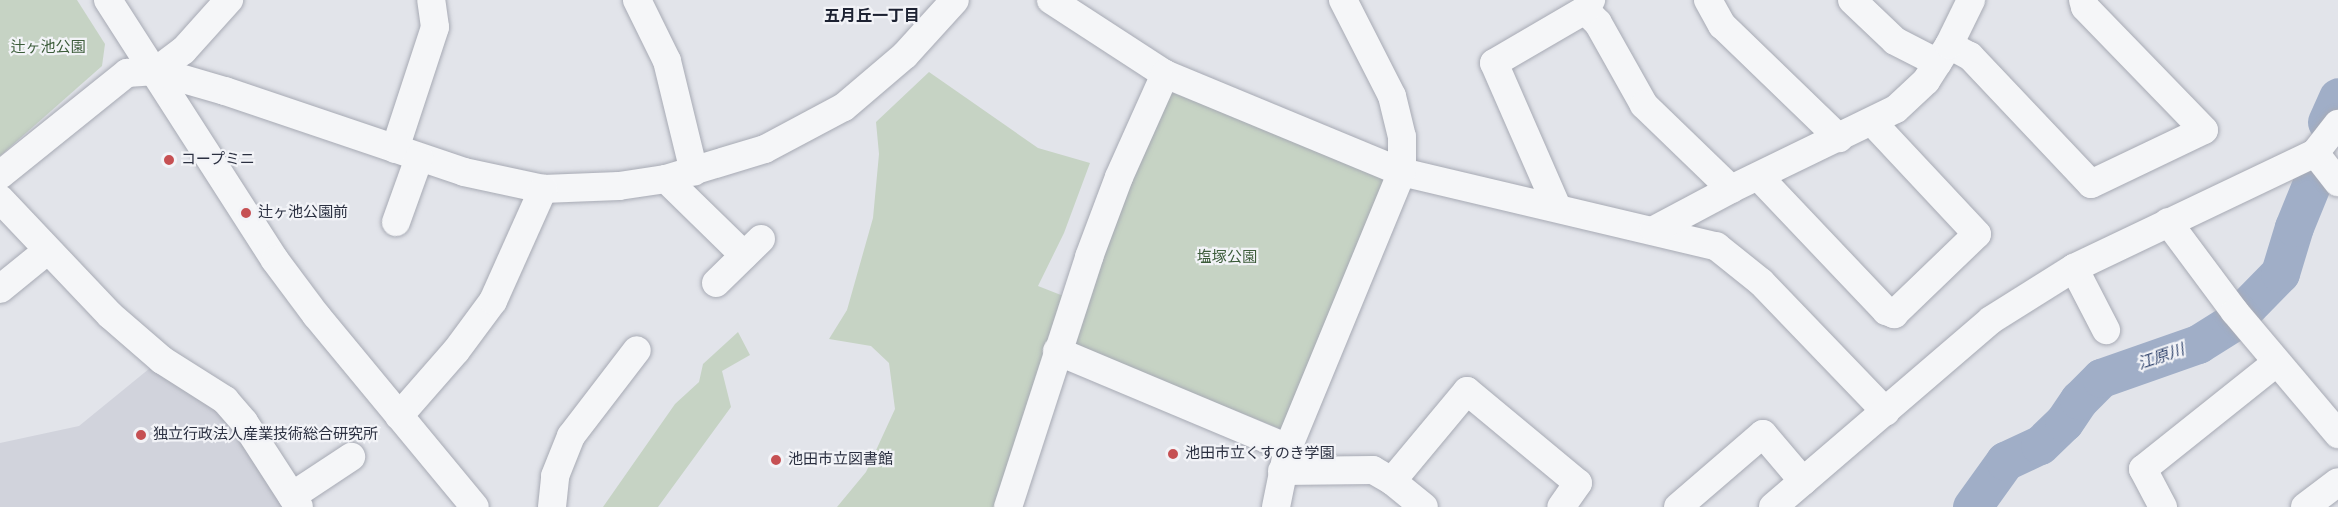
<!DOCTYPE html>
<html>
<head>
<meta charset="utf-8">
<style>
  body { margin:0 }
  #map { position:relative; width:2338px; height:507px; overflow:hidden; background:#e2e4ea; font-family:"Source Sans 3","Noto Sans JP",sans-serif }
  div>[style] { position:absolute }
  .built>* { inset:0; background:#d1d3dc }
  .green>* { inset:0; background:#c6d3c4 }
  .river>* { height:39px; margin:-19.5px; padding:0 19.5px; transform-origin:19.5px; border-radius:19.5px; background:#a0aec7 }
  .roads { filter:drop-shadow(0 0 2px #a7aab4) drop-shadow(0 0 2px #a7aab4) }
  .minor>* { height:28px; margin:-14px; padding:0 14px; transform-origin:14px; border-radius:14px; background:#f5f6f8 }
  .dots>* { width:16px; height:16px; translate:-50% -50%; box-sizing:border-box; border:3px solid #f2f3f7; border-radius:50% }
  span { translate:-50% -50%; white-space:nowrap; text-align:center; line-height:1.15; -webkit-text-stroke:4.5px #f2f3f7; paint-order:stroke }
  .park-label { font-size:15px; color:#3c5c3a }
  .poi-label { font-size:15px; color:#2b3041 }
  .left { translate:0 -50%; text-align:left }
  .neighbourhood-label { font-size:16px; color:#1d2232; font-weight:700 }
  .water-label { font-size:16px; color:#384b72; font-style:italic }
</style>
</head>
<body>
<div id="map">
  <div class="built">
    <i style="clip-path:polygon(155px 364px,237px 426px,291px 507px,0 507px,0 443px,79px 426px)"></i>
  </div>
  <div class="green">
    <i style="clip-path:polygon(0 0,77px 0,105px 44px,102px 66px,0 156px)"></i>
    <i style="clip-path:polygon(929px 72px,1038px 148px,1090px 163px,1064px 233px,1038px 286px,1066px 297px,1001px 507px,837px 507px,866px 472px,895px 409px,889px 363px,871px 346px,829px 339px,847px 310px,873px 218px,879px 154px,876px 122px)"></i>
    <i style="clip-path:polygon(1171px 92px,1379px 173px,1388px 185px,1283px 430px,1076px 346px,1071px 334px,1099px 256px)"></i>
    <i style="clip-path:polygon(738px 332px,750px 355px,722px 371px,731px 407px,658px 507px,603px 507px,675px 404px,699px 382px,703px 364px)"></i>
  </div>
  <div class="river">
    <i style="left:2327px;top:122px;width:27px;rotate:-66deg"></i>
    <i style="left:1972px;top:507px;width:57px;rotate:-54.3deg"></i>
    <i style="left:2005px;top:461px;width:38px;rotate:-25deg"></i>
    <i style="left:2040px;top:445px;width:33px;rotate:-44deg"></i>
    <i style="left:2064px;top:422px;width:27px;rotate:-56deg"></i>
    <i style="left:2079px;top:400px;width:31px;rotate:-45deg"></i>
    <i style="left:2101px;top:378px;width:103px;rotate:-19.3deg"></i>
    <i style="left:2198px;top:344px;width:39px;rotate:-32deg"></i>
    <i style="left:2231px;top:323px;width:70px;rotate:-45.6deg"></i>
    <i style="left:2280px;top:273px;width:48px;rotate:-73.1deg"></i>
    <i style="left:2294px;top:227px;width:53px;rotate:-67.8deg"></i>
  </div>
  <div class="roads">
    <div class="minor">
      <i style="left:108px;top:0;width:309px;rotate:57.3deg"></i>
      <i style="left:275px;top:260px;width:69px;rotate:53.3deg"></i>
      <i style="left:316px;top:315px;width:249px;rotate:50.4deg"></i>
      <i style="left:637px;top:0;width:68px;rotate:63.8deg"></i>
      <i style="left:667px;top:61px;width:114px;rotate:76.3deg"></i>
      <i style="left:1051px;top:0;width:136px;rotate:33deg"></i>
      <i style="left:1165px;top:74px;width:256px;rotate:22.5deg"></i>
      <i style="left:1402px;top:172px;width:323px;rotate:13.3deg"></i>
      <i style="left:1716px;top:246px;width:58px;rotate:38.7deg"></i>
      <i style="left:1761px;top:282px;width:180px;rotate:46.1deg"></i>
      <i style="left:1708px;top:0;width:29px;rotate:61deg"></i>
      <i style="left:1722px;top:25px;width:163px;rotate:44deg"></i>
      <i style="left:1852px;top:0;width:59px;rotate:43.6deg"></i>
      <i style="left:1895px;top:41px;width:48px;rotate:27.1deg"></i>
      <i style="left:1585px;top:10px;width:18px;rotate:45deg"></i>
      <i style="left:1598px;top:23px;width:94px;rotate:60.7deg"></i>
      <i style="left:1644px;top:105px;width:121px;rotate:44deg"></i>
      <i style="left:1949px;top:45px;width:24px;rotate:28deg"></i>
      <i style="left:1970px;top:56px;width:176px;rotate:46.6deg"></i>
      <i style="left:2091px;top:184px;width:125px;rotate:-25.5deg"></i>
      <i style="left:2204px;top:130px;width:171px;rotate:-134.1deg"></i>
      <i style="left:2085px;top:7px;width:7px;rotate:-106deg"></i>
      <i style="left:156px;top:71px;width:34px;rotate:-37deg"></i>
      <i style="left:183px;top:51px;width:69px;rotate:-48deg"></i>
      <i style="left:395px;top:149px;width:128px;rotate:-71.8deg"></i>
      <i style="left:435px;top:27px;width:27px;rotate:-98deg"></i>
      <i style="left:2315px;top:153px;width:37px;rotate:52deg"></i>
      <i style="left:0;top:175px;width:163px;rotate:-38.8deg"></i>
      <i style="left:127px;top:73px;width:29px;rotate:-4deg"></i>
      <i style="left:156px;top:71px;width:72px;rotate:16.2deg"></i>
      <i style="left:225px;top:91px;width:252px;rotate:18.7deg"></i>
      <i style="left:464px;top:172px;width:81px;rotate:12.1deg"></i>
      <i style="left:543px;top:189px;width:76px;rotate:-2.3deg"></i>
      <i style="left:619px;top:186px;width:48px;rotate:-8.5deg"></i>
      <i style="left:666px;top:179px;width:103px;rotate:-16.9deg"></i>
      <i style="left:765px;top:149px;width:89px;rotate:-28deg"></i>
      <i style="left:844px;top:107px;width:80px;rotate:-40.4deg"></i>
      <i style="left:905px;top:55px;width:74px;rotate:-47.7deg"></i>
      <i style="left:1759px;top:177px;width:185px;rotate:46.5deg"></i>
      <i style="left:1886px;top:311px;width:9px;rotate:21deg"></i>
      <i style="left:1894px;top:314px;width:115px;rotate:-43.9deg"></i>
      <i style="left:1977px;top:234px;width:152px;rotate:-133.1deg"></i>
      <i style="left:666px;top:179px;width:109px;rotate:44.3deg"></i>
      <i style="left:0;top:199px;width:160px;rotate:46.5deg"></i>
      <i style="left:110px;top:315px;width:69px;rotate:40.9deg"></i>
      <i style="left:162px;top:360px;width:75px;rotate:32.4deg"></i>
      <i style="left:225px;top:400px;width:29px;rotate:49deg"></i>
      <i style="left:244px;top:422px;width:101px;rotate:57.1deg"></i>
      <i style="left:1557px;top:207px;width:157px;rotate:-113.6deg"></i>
      <i style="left:1494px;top:63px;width:105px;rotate:-30.2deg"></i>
      <i style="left:1585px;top:10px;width:12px;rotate:-59deg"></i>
      <i style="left:396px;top:222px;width:68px;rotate:-70.2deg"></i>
      <i style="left:2168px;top:222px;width:112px;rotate:53.3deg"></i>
      <i style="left:2235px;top:312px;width:160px;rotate:49.8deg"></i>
      <i style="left:1654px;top:230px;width:87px;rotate:-28deg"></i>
      <i style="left:1731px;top:189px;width:183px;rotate:-25.9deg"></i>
      <i style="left:1896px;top:109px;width:41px;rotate:-43deg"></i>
      <i style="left:1926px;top:81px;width:43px;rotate:-57.4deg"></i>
      <i style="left:1949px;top:45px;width:50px;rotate:-63.9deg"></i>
      <i style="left:2074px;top:268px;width:70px;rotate:62.7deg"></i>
      <i style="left:716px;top:283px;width:63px;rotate:-44.4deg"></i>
      <i style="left:0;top:289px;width:60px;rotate:-39deg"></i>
      <i style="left:1057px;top:351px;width:251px;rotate:22.8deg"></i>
      <i style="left:399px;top:416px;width:86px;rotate:-48.8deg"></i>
      <i style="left:456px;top:351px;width:62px;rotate:-53.5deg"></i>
      <i style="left:493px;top:301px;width:123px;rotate:-65.9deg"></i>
      <i style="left:1282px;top:471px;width:91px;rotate:-0.6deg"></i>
      <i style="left:1373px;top:470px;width:22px;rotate:30deg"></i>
      <i style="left:1392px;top:481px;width:41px;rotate:39.1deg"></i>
      <i style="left:1392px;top:481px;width:117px;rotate:-50.2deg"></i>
      <i style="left:1467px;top:391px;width:144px;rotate:39.7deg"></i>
      <i style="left:1578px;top:483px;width:29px;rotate:125deg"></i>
      <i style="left:292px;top:496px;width:71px;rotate:-33.5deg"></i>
      <i style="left:552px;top:507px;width:31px;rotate:-84deg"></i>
      <i style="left:555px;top:476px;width:43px;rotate:-68.2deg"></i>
      <i style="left:571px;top:436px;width:108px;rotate:-52.5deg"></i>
      <i style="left:1008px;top:507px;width:263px;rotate:-72deg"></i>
      <i style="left:1089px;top:257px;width:85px;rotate:-69.4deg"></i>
      <i style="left:1119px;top:177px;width:113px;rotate:-65.9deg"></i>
      <i style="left:1276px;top:507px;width:60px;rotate:-78.5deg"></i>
      <i style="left:1288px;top:448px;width:299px;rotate:-67.6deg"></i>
      <i style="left:1402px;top:172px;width:35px;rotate:-90deg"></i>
      <i style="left:1402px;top:137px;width:42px;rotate:-103.7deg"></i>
      <i style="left:1392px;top:96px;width:108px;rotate:-117deg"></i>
      <i style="left:1678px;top:507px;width:112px;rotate:-40.7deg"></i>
      <i style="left:1763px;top:434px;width:62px;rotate:49.6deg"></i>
      <i style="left:1773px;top:507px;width:287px;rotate:-40.6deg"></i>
      <i style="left:1991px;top:320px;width:98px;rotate:-32.1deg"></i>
      <i style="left:2074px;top:268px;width:267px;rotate:-25.5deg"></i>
      <i style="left:2315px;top:153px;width:37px;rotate:-52deg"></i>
      <i style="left:2163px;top:507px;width:43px;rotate:-117.8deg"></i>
      <i style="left:2143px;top:469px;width:171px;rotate:-38.6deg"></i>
      <i style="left:2305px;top:507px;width:41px;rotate:-37.1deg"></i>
    </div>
  </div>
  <div class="dots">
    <i style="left:169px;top:160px;background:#c65053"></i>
    <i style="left:246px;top:213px;background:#c65053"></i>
    <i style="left:141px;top:435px;background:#c65053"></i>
    <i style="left:1173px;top:454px;background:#c65053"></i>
    <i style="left:776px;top:460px;background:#c65053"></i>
  </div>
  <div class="park-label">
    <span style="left:48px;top:48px">辻ヶ池公園</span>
    <span style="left:1227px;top:258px">塩塚公園</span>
  </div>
  <div class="poi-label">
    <span class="left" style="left:181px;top:160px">コープミニ</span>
    <span class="left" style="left:258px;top:213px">辻ヶ池公園前</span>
    <span class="left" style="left:153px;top:435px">独立行政法人産業技術総合研究所</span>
    <span class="left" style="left:1185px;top:454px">池田市立くすのき学園</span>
    <span class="left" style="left:788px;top:460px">池田市立図書館</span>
  </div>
  <div class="neighbourhood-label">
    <span style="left:872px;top:16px">五月丘一丁目</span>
  </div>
  <div class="water-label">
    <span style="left:2161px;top:357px;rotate:-19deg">江原川</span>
  </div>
</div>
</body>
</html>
